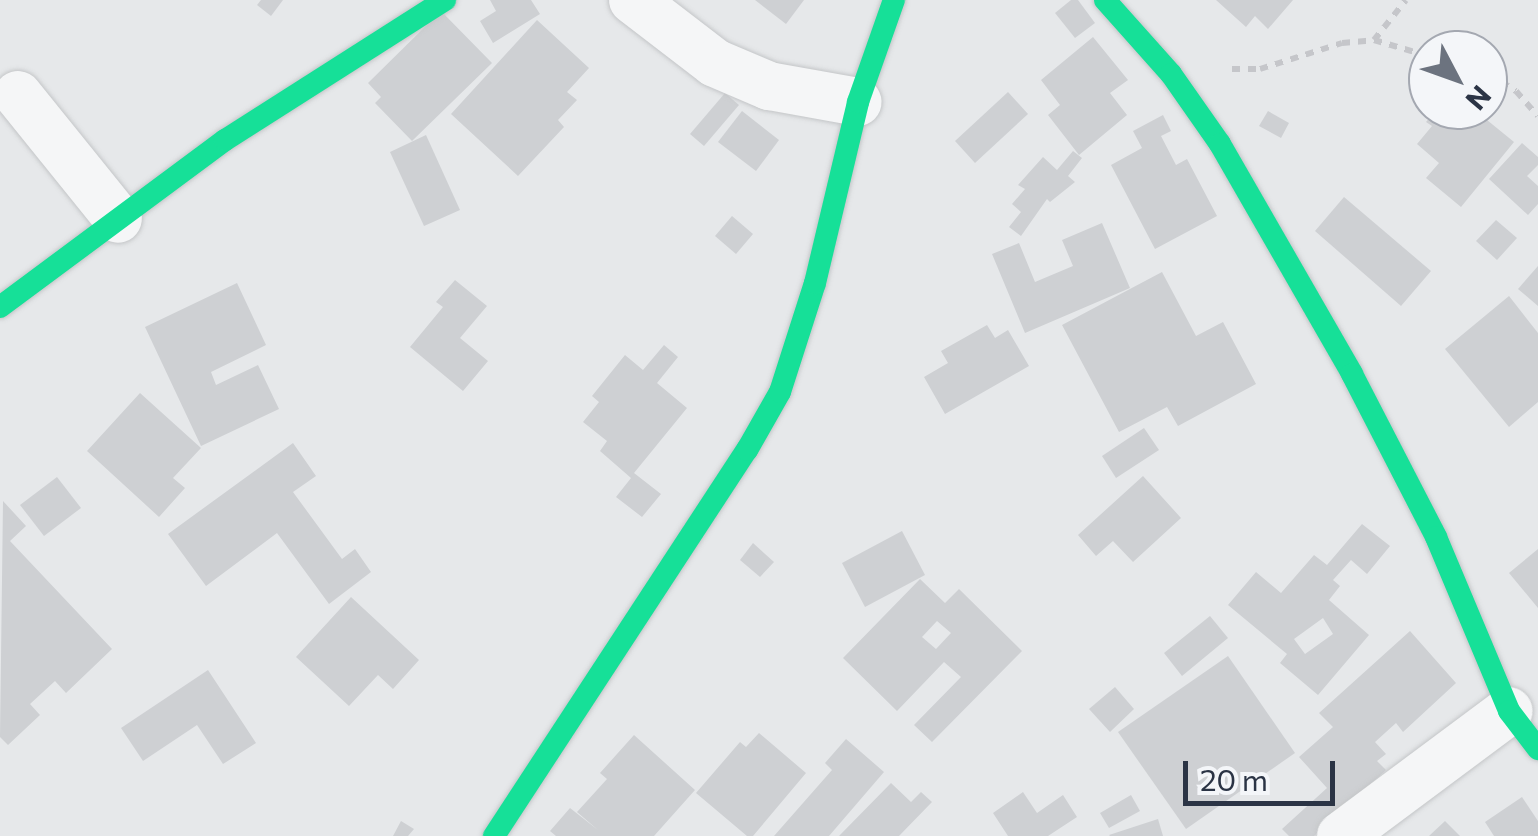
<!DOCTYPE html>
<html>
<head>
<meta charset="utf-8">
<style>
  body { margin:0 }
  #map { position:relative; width:1538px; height:836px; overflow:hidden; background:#e6e8ea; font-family:Commissioner,sans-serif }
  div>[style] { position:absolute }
  .building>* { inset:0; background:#ced0d3 }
  .path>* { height:6px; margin-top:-3px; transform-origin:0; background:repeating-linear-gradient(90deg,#c5c6ca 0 8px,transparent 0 16px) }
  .roads { filter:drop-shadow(0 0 2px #c4c6c8) drop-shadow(0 0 2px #c4c6c8) }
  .street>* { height:48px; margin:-24px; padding:0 24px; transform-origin:24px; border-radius:24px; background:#f5f6f7 }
  .fast>* { height:22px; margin:-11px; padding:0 11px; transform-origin:11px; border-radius:11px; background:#16e098 }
  span { translate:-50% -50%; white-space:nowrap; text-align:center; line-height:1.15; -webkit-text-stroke:9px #f4f6f9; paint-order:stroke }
  .north { position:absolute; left:1408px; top:30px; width:100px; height:100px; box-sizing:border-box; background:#f4f6f9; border:2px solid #a4a8b1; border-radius:50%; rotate:131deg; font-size:28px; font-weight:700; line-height:40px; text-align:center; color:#2b3445 }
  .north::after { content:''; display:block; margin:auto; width:35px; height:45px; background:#6c737f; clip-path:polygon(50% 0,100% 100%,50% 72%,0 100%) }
  .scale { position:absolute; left:1183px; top:761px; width:152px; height:45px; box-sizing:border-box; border:5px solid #2b3445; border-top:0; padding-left:12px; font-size:30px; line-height:35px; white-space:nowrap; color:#2b3445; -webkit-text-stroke:8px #f4f6f9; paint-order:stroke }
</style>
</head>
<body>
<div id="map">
  <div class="building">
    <i style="clip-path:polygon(261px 0,283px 0,271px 16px,257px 5px)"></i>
    <i style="clip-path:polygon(490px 0,531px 0,540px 14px,493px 43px,480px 21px,496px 11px)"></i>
    <i style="clip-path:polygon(755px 0,804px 0,786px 24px)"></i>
    <i style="clip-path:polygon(1071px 0,1078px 0,1095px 23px,1075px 38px,1055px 13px)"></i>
    <i style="clip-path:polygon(1216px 0,1293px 0,1268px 29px,1255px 16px,1246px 27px)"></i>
    <i style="clip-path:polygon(441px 11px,492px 63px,412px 141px,375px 103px,381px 97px,368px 83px)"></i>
    <i style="clip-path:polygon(537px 20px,589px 68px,567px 92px,577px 100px,558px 120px,564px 127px,518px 176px,451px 114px)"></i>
    <i style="clip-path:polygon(1093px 37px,1128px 80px,1110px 93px,1127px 115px,1079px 155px,1048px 115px,1060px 105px,1041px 80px)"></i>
    <i style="clip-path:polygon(1008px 92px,1028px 114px,975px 163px,955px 141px)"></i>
    <i style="clip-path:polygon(725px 93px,739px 105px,704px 146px,690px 134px)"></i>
    <i style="clip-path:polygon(1488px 95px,1500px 105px,1487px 120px,1514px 142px,1461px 207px,1426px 178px,1439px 163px,1417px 144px,1432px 126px,1426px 122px,1436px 110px,1445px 116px,1449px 110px,1488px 110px)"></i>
    <i style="clip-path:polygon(742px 111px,779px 140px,756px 171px,718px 142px)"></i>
    <i style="clip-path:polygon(1268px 111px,1289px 123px,1281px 138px,1259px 126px)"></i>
    <i style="clip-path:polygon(1163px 115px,1171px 131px,1161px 136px,1176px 165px,1187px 159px,1217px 216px,1155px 249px,1111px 165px,1142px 148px,1133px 131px)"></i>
    <i style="clip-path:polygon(426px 135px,460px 210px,424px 226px,390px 152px)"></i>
    <i style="clip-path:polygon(1522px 143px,1538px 157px,1538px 165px,1527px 176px,1538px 186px,1538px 204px,1528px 215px,1489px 179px)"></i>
    <i style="clip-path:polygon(1073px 151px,1082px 158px,1068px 176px,1075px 182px,1050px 202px,1047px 199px,1021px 236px,1009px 227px,1021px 212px,1012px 204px,1025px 189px,1018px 185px,1043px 157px,1057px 170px)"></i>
    <i style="clip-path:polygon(1344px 197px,1431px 271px,1401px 306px,1315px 231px)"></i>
    <i style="clip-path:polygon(732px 216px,753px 234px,736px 254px,715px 236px)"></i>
    <i style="clip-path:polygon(1496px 220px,1517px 238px,1497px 260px,1476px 241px)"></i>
    <i style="clip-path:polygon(1102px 223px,1130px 288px,1025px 333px,992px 254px,1019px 243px,1035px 282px,1073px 266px,1062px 240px)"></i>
    <i style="clip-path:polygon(1538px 266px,1538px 306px,1518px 289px)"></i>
    <i style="clip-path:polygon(1162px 272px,1196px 336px,1223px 322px,1256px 384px,1178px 426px,1167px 407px,1119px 432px,1062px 325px)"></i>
    <i style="clip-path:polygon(455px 280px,487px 306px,460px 338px,488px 361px,463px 391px,410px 347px,443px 307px,436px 302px)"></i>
    <i style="clip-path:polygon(237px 283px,266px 345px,211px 372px,216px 385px,258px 365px,279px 409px,201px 446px,145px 327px)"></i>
    <i style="clip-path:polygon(1509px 296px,1538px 333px,1538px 402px,1509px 427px,1445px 349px)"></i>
    <i style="clip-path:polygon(987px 325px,995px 338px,1008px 330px,1029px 366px,945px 414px,924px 377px,948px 363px,941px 351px)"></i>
    <i style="clip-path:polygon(664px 345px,678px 357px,657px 383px,687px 408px,634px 473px,661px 494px,642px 517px,616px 497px,631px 478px,600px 451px,607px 441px,583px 422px,599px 402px,592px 396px,625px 355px,643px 370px)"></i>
    <i style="clip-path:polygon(140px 393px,201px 448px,173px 478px,185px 488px,159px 517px,87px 451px)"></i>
    <i style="clip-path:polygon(1144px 428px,1159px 450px,1116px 478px,1102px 456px)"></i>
    <i style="clip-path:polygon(293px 443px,316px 476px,293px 492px,342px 559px,355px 549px,371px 572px,329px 604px,277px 533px,206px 586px,168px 534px)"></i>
    <i style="clip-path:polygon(1143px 476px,1181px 518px,1133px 562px,1113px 541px,1096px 556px,1078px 535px)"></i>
    <i style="clip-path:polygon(57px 477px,81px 508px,44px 536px,20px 505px)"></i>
    <i style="clip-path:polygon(3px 501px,26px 526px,10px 541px,112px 649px,66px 693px,55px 681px,30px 704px,40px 715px,8px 745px,0 737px)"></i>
    <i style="clip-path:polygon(evenodd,1362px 524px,1390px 546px,1367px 574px,1351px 560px,1333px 580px,1340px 586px,1329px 600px,1369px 635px,1318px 695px,1280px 663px,1287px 654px,1228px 605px,1256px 572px,1281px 593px,1314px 555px,1327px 565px,1362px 524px,1323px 618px,1333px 634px,1305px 654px,1294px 639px,1323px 618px)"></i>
    <i style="clip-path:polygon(902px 531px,925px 575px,865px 607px,842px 563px)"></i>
    <i style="clip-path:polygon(753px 543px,774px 562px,760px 577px,740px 560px)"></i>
    <i style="clip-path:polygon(1538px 549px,1538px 608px,1509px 573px)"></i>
    <i style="clip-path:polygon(evenodd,920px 579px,945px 603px,959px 589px,1022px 651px,932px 742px,914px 725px,961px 677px,944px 662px,897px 711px,843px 658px,920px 579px,937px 621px,951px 633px,936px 649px,922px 637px,937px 621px)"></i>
    <i style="clip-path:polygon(351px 597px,419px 660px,393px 689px,378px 675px,349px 706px,296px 657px)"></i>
    <i style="clip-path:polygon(1210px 616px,1228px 638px,1182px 676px,1164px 653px)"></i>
    <i style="clip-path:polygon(1410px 631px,1456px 683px,1403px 732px,1396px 723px,1375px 742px,1386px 754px,1377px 761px,1386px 770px,1314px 836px,1289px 836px,1282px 829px,1327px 788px,1299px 757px,1333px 727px,1319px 713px)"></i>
    <i style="clip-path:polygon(1228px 656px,1295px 753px,1186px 829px,1118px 732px)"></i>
    <i style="clip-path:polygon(208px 670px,256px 743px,223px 764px,197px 725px,143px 761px,121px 728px)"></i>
    <i style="clip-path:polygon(1115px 687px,1134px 709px,1110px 732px,1089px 709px)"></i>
    <i style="clip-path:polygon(759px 733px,806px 773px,753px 836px,747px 836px,696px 793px,740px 742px,746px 747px)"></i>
    <i style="clip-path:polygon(634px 735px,695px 790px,654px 836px,556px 836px,550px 831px,570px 808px,598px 830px,577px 812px,607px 779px,600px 773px)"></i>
    <i style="clip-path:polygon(846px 739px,884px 772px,829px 836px,774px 836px,832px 770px,825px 763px)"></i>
    <i style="clip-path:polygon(891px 783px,911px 802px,921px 792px,932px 802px,899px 836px,839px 836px)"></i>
    <i style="clip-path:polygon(1023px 792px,1037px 813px,1063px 795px,1077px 817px,1048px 836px,1008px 836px,993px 813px)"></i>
    <i style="clip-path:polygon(1131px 795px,1140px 811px,1109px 828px,1100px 813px)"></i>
    <i style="clip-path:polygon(1522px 797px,1538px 821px,1538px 836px,1494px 836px,1485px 822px)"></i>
    <i style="clip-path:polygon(1158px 819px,1163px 836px,1110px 836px,1109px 835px)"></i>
    <i style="clip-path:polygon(401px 821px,414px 829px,408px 836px,393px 836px)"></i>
    <i style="clip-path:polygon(1445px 821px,1460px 836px,1429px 836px)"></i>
  </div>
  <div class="path">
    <i style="left:1374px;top:40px;width:51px;rotate:-51.3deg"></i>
    <i style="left:1232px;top:69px;width:28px"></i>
    <i style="left:1260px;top:69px;width:86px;rotate:-17.6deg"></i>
    <i style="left:1342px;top:43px;width:32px;rotate:-5deg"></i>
    <i style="left:1374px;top:40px;width:56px;rotate:16.5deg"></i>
    <i style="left:1488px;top:73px;width:33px;rotate:33deg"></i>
    <i style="left:1516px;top:91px;width:33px;rotate:49deg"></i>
  </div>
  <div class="roads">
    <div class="street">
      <i style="left:633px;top:0;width:103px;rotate:37.5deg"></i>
      <i style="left:715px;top:63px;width:59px;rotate:23.1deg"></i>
      <i style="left:769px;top:86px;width:90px;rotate:10.2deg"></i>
      <i style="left:18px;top:95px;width:159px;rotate:51.1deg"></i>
      <i style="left:1341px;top:836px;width:209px;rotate:-36.7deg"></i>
    </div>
    <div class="fast">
      <i style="left:1105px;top:0;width:99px;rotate:48.3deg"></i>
      <i style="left:1171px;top:74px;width:85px;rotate:55deg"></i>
      <i style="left:1220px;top:144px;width:265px;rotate:60.1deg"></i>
      <i style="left:1352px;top:374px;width:183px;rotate:62.7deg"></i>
      <i style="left:1436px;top:537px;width:189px;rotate:67.2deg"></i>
      <i style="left:1509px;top:711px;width:48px;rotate:52.7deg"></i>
      <i style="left:0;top:307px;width:280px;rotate:-36.6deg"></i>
      <i style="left:225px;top:140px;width:261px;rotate:-32.5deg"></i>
      <i style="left:494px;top:836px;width:462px;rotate:-56.8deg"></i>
      <i style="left:747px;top:450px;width:67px;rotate:-60.4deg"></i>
      <i style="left:780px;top:392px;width:114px;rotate:-72.2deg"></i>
      <i style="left:815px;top:283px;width:186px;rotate:-76.6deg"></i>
      <i style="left:858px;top:102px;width:108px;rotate:-70.6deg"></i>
    </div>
  </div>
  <div class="north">N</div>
  <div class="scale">20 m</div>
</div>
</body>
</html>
